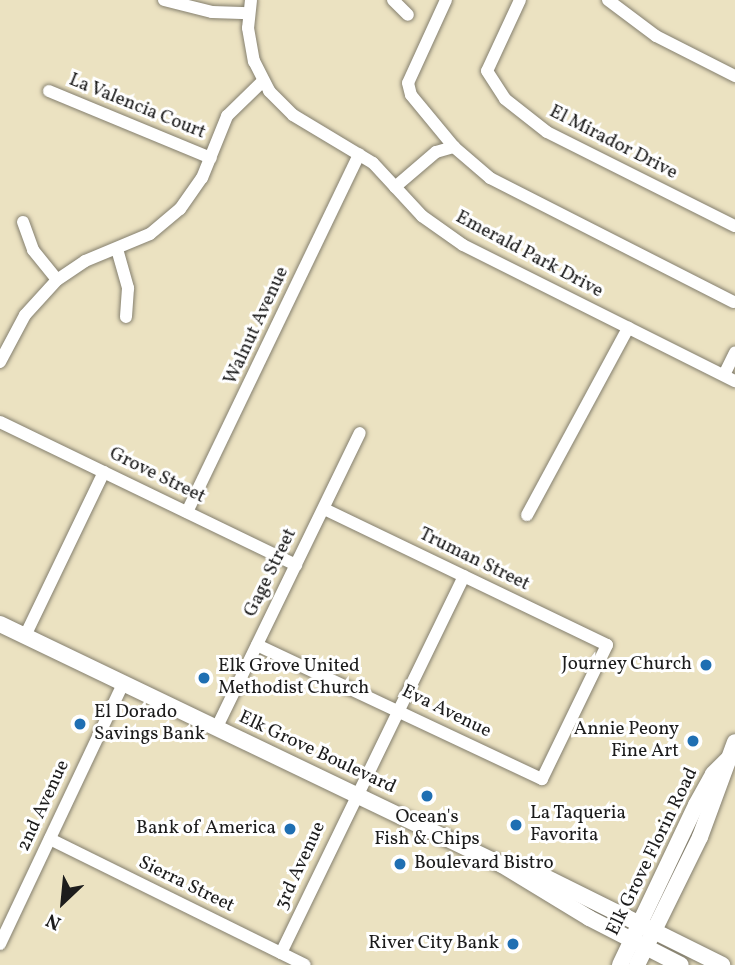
<!DOCTYPE html>
<html>
<head>
<meta charset="utf-8">
<style>
  body { margin:0 }
  #map { position:relative; width:735px; height:965px; overflow:hidden; background:#ebe2c1; font-family:Vollkorn,serif }
  div>[style] { position:absolute }
  .roads { filter:drop-shadow(0 0 2px #847f6e) drop-shadow(0 0 2px #847f6e) }
  .street>* { height:12px; margin:-6px; padding:0 6px; transform-origin:6px; border-radius:6px; background:#fff }
  .secondary>* { height:16px; margin:-8px; padding:0 8px; transform-origin:8px; border-radius:8px; background:#fff }
  .dots>* { width:19px; height:19px; translate:-50% -50%; box-sizing:border-box; border:4px solid #fff; border-radius:50% }
  span { translate:-50% -50%; white-space:nowrap; text-align:center; line-height:1.15; -webkit-text-stroke:6px #fff; paint-order:stroke }
  .street-label { font-size:19px; color:#1c1c1c }
  .poi-label { font-size:19px; color:#1c1c1c }
  .right { translate:-100% -50%; text-align:right }
  .left { translate:0 -50%; text-align:left }
  .north { position:absolute; left:28px; top:867px; width:70px; height:70px; -webkit-text-stroke:5px #fff; paint-order:stroke; rotate:206deg; font-size:19px; font-weight:700; line-height:28px; text-align:center; color:#1c1c1c }
  .north::after { content:''; display:block; margin:auto; width:24px; height:32px; background:#1c1c1c; clip-path:polygon(50% 0,100% 100%,50% 72%,0 100%) }
</style>
</head>
<body>
<div id="map">
  <div class="roads">
    <div class="street">
      <i style="left:164px;top:0;width:49px;rotate:14deg"></i>
      <i style="left:212px;top:12px;width:37px;rotate:2deg"></i>
      <i style="left:251px;top:0;width:28px;rotate:96deg"></i>
      <i style="left:248px;top:28px;width:34px;rotate:80deg"></i>
      <i style="left:254px;top:61px;width:34px;rotate:63deg"></i>
      <i style="left:269px;top:91px;width:34px;rotate:45deg"></i>
      <i style="left:293px;top:115px;width:93px;rotate:31deg"></i>
      <i style="left:373px;top:163px;width:72px;rotate:47.2deg"></i>
      <i style="left:422px;top:216px;width:50px;rotate:35.3deg"></i>
      <i style="left:463px;top:245px;width:304px;rotate:26.6deg"></i>
      <i style="left:393px;top:0;width:21px;rotate:45deg"></i>
      <i style="left:446px;top:0;width:91px;rotate:114.6deg"></i>
      <i style="left:408px;top:83px;width:12px;rotate:76deg"></i>
      <i style="left:411px;top:95px;width:67px;rotate:50.4deg"></i>
      <i style="left:454px;top:147px;width:48px;rotate:40.7deg"></i>
      <i style="left:490px;top:178px;width:273px;rotate:27deg"></i>
      <i style="left:520px;top:0;width:78px;rotate:114.9deg"></i>
      <i style="left:487px;top:71px;width:33px;rotate:57deg"></i>
      <i style="left:505px;top:99px;width:53px;rotate:38.2deg"></i>
      <i style="left:547px;top:132px;width:210px;rotate:26.6deg"></i>
      <i style="left:608px;top:0;width:60px;rotate:36.9deg"></i>
      <i style="left:656px;top:36px;width:89px;rotate:26.9deg"></i>
      <i style="left:49px;top:91px;width:175px;rotate:22.5deg"></i>
      <i style="left:395px;top:187px;width:54px;rotate:-40.5deg"></i>
      <i style="left:436px;top:152px;width:19px;rotate:-16deg"></i>
      <i style="left:23px;top:222px;width:30px;rotate:70deg"></i>
      <i style="left:33px;top:250px;width:38px;rotate:51deg"></i>
      <i style="left:117px;top:249px;width:41px;rotate:74.2deg"></i>
      <i style="left:128px;top:288px;width:29px;rotate:94deg"></i>
      <i style="left:0;top:362px;width:53px;rotate:-62deg"></i>
      <i style="left:25px;top:315px;width:47px;rotate:-47.6deg"></i>
      <i style="left:57px;top:280px;width:34px;rotate:-34deg"></i>
      <i style="left:85px;top:261px;width:70px;rotate:-22.6deg"></i>
      <i style="left:150px;top:234px;width:39px;rotate:-40deg"></i>
      <i style="left:180px;top:209px;width:38px;rotate:-55deg"></i>
      <i style="left:202px;top:178px;width:67px;rotate:-68deg"></i>
      <i style="left:227px;top:116px;width:50px;rotate:-44.2deg"></i>
      <i style="left:724px;top:375px;width:25px;rotate:-64deg"></i>
      <i style="left:0;top:422px;width:329px;rotate:25.8deg"></i>
      <i style="left:187px;top:512px;width:397px;rotate:-64.3deg"></i>
      <i style="left:527px;top:515px;width:213px;rotate:-61.6deg"></i>
      <i style="left:25px;top:636px;width:182px;rotate:-64.3deg"></i>
      <i style="left:257px;top:645px;width:315px;rotate:25.2deg"></i>
      <i style="left:542px;top:779px;width:149px;rotate:-64.1deg"></i>
      <i style="left:607px;top:645px;width:314px;rotate:-154.3deg"></i>
      <i style="left:216px;top:729px;width:329px;rotate:-64.1deg"></i>
      <i style="left:50px;top:839px;width:284px;rotate:26.3deg"></i>
      <i style="left:0;top:944px;width:288px;rotate:-64.7deg"></i>
      <i style="left:281px;top:953px;width:419px;rotate:-64.1deg"></i>
    </div>
    <div class="secondary">
      <i style="left:0;top:624px;width:557px;rotate:25.64deg"></i>
      <i style="left:502px;top:865px;width:102px;rotate:31.3deg"></i>
      <i style="left:589px;top:918px;width:103px;rotate:27.1deg"></i>
      <i style="left:522px;top:871px;width:24px;rotate:15deg"></i>
      <i style="left:545px;top:877px;width:198px;rotate:26.4deg"></i>
      <i style="left:620px;top:965px;width:177px;rotate:-64.6deg"></i>
      <i style="left:696px;top:805px;width:35px;rotate:-61deg"></i>
      <i style="left:713px;top:774px;width:20px;rotate:-45deg"></i>
      <i style="left:637px;top:965px;width:143px;rotate:-63.8deg"></i>
      <i style="left:700px;top:837px;width:101px;rotate:-69.8deg"></i>
    </div>
  </div>
  <div class="dots">
    <i style="left:706px;top:665px;background:#1f6fb2"></i>
    <i style="left:204px;top:678px;background:#1f6fb2"></i>
    <i style="left:80px;top:724px;background:#1f6fb2"></i>
    <i style="left:693px;top:741px;background:#1f6fb2"></i>
    <i style="left:427px;top:796px;background:#1f6fb2"></i>
    <i style="left:516px;top:825px;background:#1f6fb2"></i>
    <i style="left:290px;top:829px;background:#1f6fb2"></i>
    <i style="left:400px;top:864px;background:#1f6fb2"></i>
    <i style="left:513px;top:944px;background:#1f6fb2"></i>
  </div>
  <div class="street-label">
    <span style="left:137px;top:107px;rotate:22deg">La Valencia Court</span>
    <span style="left:613px;top:143px;rotate:27deg">El Mirador Drive</span>
    <span style="left:529px;top:255px;rotate:28deg">Emerald Park Drive</span>
    <span style="left:257px;top:326px;rotate:-65deg">Walnut Avenue</span>
    <span style="left:157px;top:476px;rotate:26deg">Grove Street</span>
    <span style="left:474px;top:560px;rotate:26deg">Truman Street</span>
    <span style="left:271px;top:573px;rotate:-64deg">Gage Street</span>
    <span style="left:446px;top:712px;rotate:26deg">Eva Avenue</span>
    <span style="left:317px;top:753px;rotate:25deg">Elk Grove Boulevard</span>
    <span style="left:44px;top:806px;rotate:-65deg">2nd Avenue</span>
    <span style="left:653px;top:852px;rotate:-64deg">Elk Grove Florin Road</span>
    <span style="left:301px;top:866px;rotate:-65deg">3rd Avenue</span>
    <span style="left:186px;top:885px;rotate:26deg">Sierra Street</span>
  </div>
  <div class="poi-label">
    <span class="right" style="left:692px;top:665px">Journey Church</span>
    <span class="left" style="left:218px;top:678px">Elk Grove United<br>Methodist Church</span>
    <span class="left" style="left:94px;top:724px">El Dorado<br>Savings Bank</span>
    <span class="right" style="left:679px;top:741px">Annie Peony<br>Fine Art</span>
    <span class="left" style="left:530px;top:825px">La Taqueria<br>Favorita</span>
    <span style="left:427px;top:829px">Ocean's<br>Fish &amp; Chips</span>
    <span class="right" style="left:276px;top:829px">Bank of America</span>
    <span class="left" style="left:414px;top:864px">Boulevard Bistro</span>
    <span class="right" style="left:499px;top:944px">River City Bank</span>
  </div>
  <div class="north">N</div>
</div>
</body>
</html>
